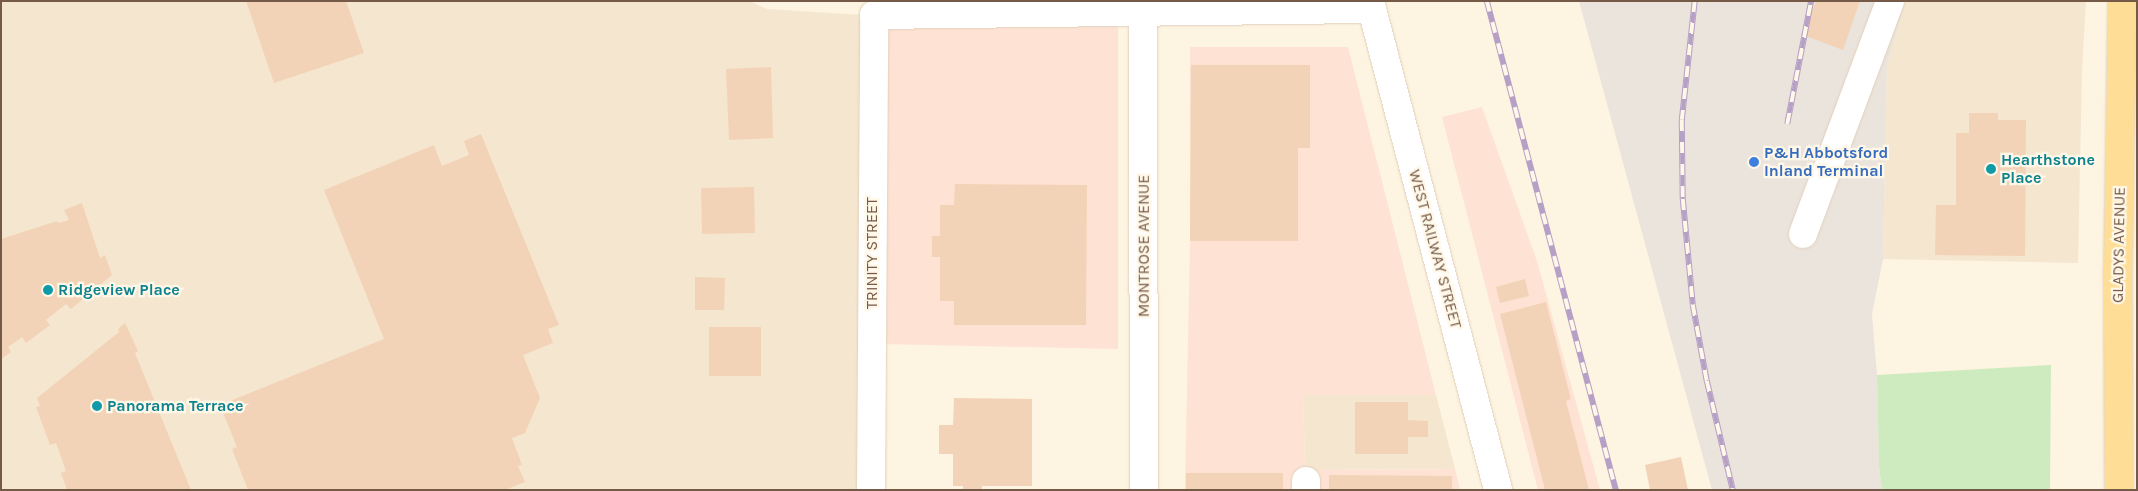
<!DOCTYPE html>
<html>
<head>
<meta charset="utf-8">
<style>
  body { margin:0 }
  #map { position:relative; width:2138px; height:491px; overflow:hidden; background:#fdf4e1; font-family:Karla,sans-serif }
  div>[style] { position:absolute }
  .residential>* { inset:0; background:#f5e6cf }
  .commercial>* { inset:0; background:#fee3d4 }
  .industrial>* { inset:0; background:#ebe4dc }
  .green>* { inset:0; background:#ceebbf }
  .building>* { inset:0; background:#f3d3b7 }
  .roads { filter:drop-shadow(0 0 1px #e1d0bc) drop-shadow(0 0 1px #e1d0bc) }
  .minor>* { height:28px; margin:-14px; padding:0 14px; transform-origin:14px; border-radius:14px; background:#fff }
  .major>* { height:28px; margin:-14px; padding:0 14px; transform-origin:14px; border-radius:14px; background:#fede96 }
  .rail>* { height:5.5px; margin-top:-2.75px; transform-origin:0; background:repeating-linear-gradient(90deg,#fff7e8 0 11px,#b7a0c6 0 22px); box-sizing:border-box; border-block:1px solid #b7a0c6 }
  .dots>* { width:14px; height:14px; translate:-50% -50%; box-sizing:border-box; border:2px solid #fff7e8; border-radius:50% }
  span { translate:-50% -50%; white-space:nowrap; text-align:center; line-height:1.15; -webkit-text-stroke:4.5px #fff7e8; paint-order:stroke }
  .shop-label { font-size:16px; color:#366cbe; font-weight:700 }
  .left { translate:0 -50%; text-align:left }
  .culture-label { font-size:16px; color:#0d838f; font-weight:700 }
  .street-label { font-size:16px; color:#755a47 }
  .frame { position:absolute; inset:0; border:2px solid #755a47; pointer-events:none }
</style>
</head>
<body>
<div id="map">
  <div class="residential">
    <i style="clip-path:polygon(1px 1px,749px 1px,767px 9px,862px 15px,861px 490px,1px 490px)"></i>
    <i style="clip-path:polygon(1906px 1px,2086px 1px,2082px 69px,2078px 263px,1883px 259px,1887px 65px)"></i>
    <i style="clip-path:polygon(1303px 395px,1436px 395px,1455px 469px,1309px 470px,1305px 463px)"></i>
  </div>
  <div class="commercial">
    <i style="clip-path:polygon(1118px 17px,1118px 349px,882px 344px,881px 22px)"></i>
    <i style="clip-path:polygon(1190px 47px,1348px 47px,1436px 395px,1303px 395px,1305px 463px,1309px 470px,1455px 469px,1460px 490px,1185px 490px,1190px 243px)"></i>
    <i style="clip-path:polygon(1482px 107px,1537px 261px,1600px 490px,1538px 490px,1442px 117px)"></i>
  </div>
  <div class="industrial">
    <i style="clip-path:polygon(1579px 1px,1906px 1px,1887px 65px,1883px 259px,1872px 314px,1877px 375px,1879px 467px,1882px 490px,1712px 490px)"></i>
  </div>
  <div class="green">
    <i style="clip-path:polygon(2051px 365px,2050px 490px,1882px 490px,1879px 467px,1877px 375px)"></i>
  </div>
  <div class="building">
    <i style="clip-path:polygon(246px 1px,346px 1px,364px 53px,274px 83px)"></i>
    <i style="clip-path:polygon(1816px 1px,1860px 1px,1843px 50px,1803px 35px)"></i>
    <i style="clip-path:polygon(1191px 65px,1310px 65px,1310px 148px,1298px 148px,1298px 241px,1190px 241px)"></i>
    <i style="clip-path:polygon(771px 67px,773px 138px,729px 140px,726px 69px)"></i>
    <i style="clip-path:polygon(1969px 113px,1998px 113px,1998px 120px,2026px 120px,2025px 256px,1935px 255px,1936px 205px,1956px 205px,1956px 133px,1969px 133px)"></i>
    <i style="clip-path:polygon(481px 134px,559px 325px,548px 329px,553px 343px,523px 355px,540px 398px,525px 433px,512px 438px,522px 465px,518px 466px,525px 482px,505px 490px,248px 490px,232px 449px,237px 447px,220px 405px,384px 339px,324px 190px,434px 145px,442px 166px,469px 155px,464px 141px)"></i>
    <i style="clip-path:polygon(955px 184px,1087px 185px,1086px 325px,954px 325px,954px 301px,940px 301px,940px 257px,932px 257px,932px 236px,940px 236px,940px 205px,954px 205px)"></i>
    <i style="clip-path:polygon(754px 187px,755px 233px,702px 234px,701px 188px)"></i>
    <i style="clip-path:polygon(82px 203px,100px 258px,105px 255px,112px 275px,71px 309px,66px 304px,46px 320px,50px 325px,26px 343px,22px 337px,8px 347px,11px 352px,1px 359px,1px 239px,57px 221px,58px 223px,69px 220px,64px 210px)"></i>
    <i style="clip-path:polygon(695px 277px,725px 278px,724px 310px,695px 310px)"></i>
    <i style="clip-path:polygon(1525px 279px,1529px 296px,1500px 303px,1496px 287px)"></i>
    <i style="clip-path:polygon(1546px 302px,1571px 399px,1566px 401px,1589px 490px,1545px 490px,1500px 314px)"></i>
    <i style="clip-path:polygon(125px 323px,138px 351px,135px 353px,191px 490px,67px 490px,61px 473px,66px 471px,56px 443px,50px 445px,36px 407px,40px 406px,37px 398px,119px 332px,118px 329px)"></i>
    <i style="clip-path:polygon(709px 327px,761px 327px,761px 376px,709px 376px)"></i>
    <i style="clip-path:polygon(954px 398px,1032px 399px,1032px 486px,982px 486px,982px 490px,963px 490px,963px 486px,953px 486px,953px 454px,939px 454px,939px 425px,953px 425px)"></i>
    <i style="clip-path:polygon(1355px 402px,1408px 402px,1408px 420px,1428px 421px,1428px 437px,1408px 437px,1408px 454px,1355px 454px)"></i>
    <i style="clip-path:polygon(1681px 457px,1688px 490px,1650px 490px,1645px 465px)"></i>
    <i style="clip-path:polygon(1186px 473px,1283px 473px,1283px 490px,1186px 490px)"></i>
    <i style="clip-path:polygon(1329px 475px,1452px 476px,1452px 490px,1329px 490px)"></i>
  </div>
  <div class="roads">
    <div class="minor">
      <i style="left:1143px;top:1px;width:489px;rotate:89.9deg"></i>
      <i style="left:1803px;top:234px;width:249px;rotate:-69.5deg"></i>
      <i style="left:871px;top:490px;width:475px;rotate:-89.6deg"></i>
      <i style="left:874px;top:15px;width:498px;rotate:-0.7deg"></i>
      <i style="left:1372px;top:9px;width:497px;rotate:75.3deg"></i>
      <i style="left:1306px;top:490px;width:9px;rotate:-90deg"></i>
    </div>
    <div class="major">
      <i style="left:2119px;top:490px;width:221px;rotate:-90.3deg"></i>
      <i style="left:2118px;top:269px;width:268px;rotate:-89.1deg"></i>
    </div>
  </div>
  <div class="rail">
    <i style="left:1487px;top:1px;width:506px;rotate:75.22deg"></i>
    <i style="left:1695px;top:1px;width:120px;rotate:96.2deg"></i>
    <i style="left:1682px;top:120px;width:79px;rotate:89.3deg"></i>
    <i style="left:1683px;top:199px;width:106px;rotate:84.6deg"></i>
    <i style="left:1693px;top:305px;width:77px;rotate:79.6deg"></i>
    <i style="left:1707px;top:381px;width:112px;rotate:76.6deg"></i>
    <i style="left:1787px;top:124px;width:125px;rotate:-79deg"></i>
  </div>
  <div class="dots">
    <i style="left:1754px;top:162px;background:#3f7fe0"></i>
    <i style="left:1991px;top:169px;background:#0f9aa8"></i>
    <i style="left:48px;top:290px;background:#0f9aa8"></i>
    <i style="left:97px;top:406px;background:#0f9aa8"></i>
  </div>
  <div class="shop-label">
    <span class="left" style="left:1764px;top:162px">P&amp;H Abbotsford<br>Inland Terminal</span>
  </div>
  <div class="culture-label">
    <span class="left" style="left:2001px;top:169px">Hearthstone<br>Place</span>
    <span class="left" style="left:58px;top:290px">Ridgeview Place</span>
    <span class="left" style="left:107px;top:406px">Panorama Terrace</span>
  </div>
  <div class="street-label">
    <span style="left:2119px;top:245px;rotate:-89deg">GLADYS AVENUE</span>
    <span style="left:1144px;top:246px;rotate:-90deg">MONTROSE AVENUE</span>
    <span style="left:1435px;top:249px;rotate:75deg">WEST RAILWAY STREET</span>
    <span style="left:872px;top:253px;rotate:-90deg">TRINITY STREET</span>
  </div>
  <div class="frame"></div>
</div>
</body>
</html>
